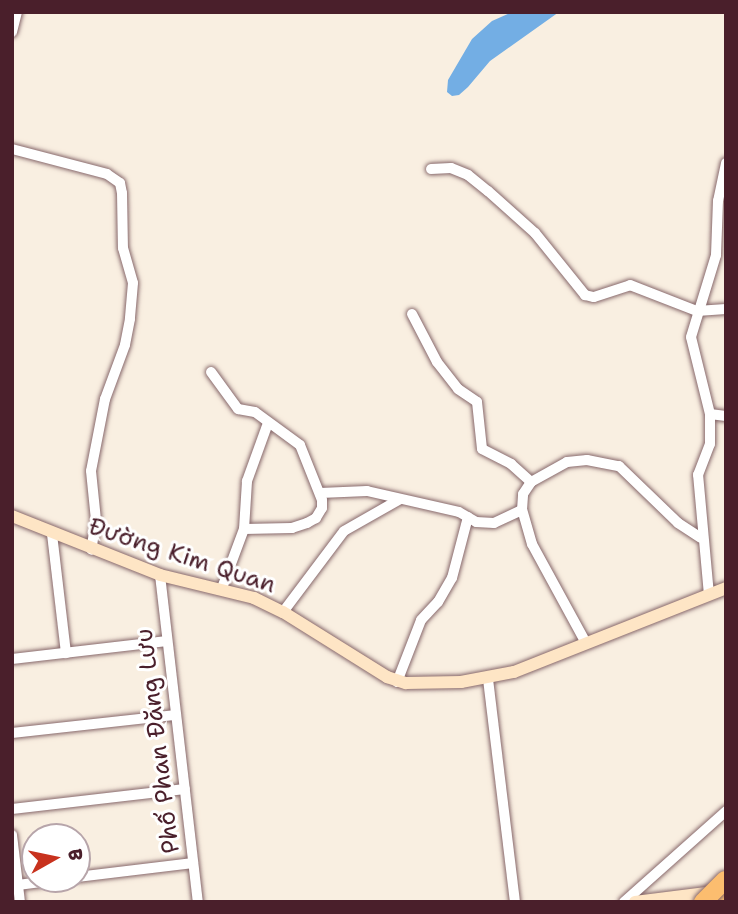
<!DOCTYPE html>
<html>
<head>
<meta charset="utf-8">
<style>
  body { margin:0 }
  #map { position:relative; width:738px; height:914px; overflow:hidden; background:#f9efe1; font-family:"Shantell Sans",sans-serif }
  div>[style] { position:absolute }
  .water>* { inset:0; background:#73aee4 }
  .roads { filter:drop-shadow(0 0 2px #87686b) drop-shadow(0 0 2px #87686b) }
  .street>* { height:10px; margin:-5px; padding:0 5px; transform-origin:5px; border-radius:5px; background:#fff }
  .secondary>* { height:12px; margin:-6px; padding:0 6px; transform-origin:6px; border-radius:6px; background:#fee5c5 }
  .highway>* { height:18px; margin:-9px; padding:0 9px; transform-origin:9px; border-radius:9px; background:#fcbd6f }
  .bridges { filter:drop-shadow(0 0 2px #87686b) drop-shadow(0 0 2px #87686b) }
  .highway-bridge>* { height:18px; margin:-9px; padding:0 9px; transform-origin:9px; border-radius:9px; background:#fcbd6f }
  span { translate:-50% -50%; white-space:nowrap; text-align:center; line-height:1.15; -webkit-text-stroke:6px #fff; paint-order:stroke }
  .street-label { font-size:24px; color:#4a1f2b }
  .frame { position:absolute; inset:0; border:14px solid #4a1f2b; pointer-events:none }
  .north { position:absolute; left:21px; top:823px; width:70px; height:70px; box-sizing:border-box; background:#fff; border:2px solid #b7a5aa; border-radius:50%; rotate:81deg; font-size:19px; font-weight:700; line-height:28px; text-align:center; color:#4a1f2b }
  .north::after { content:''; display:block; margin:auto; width:24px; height:32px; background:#c8321e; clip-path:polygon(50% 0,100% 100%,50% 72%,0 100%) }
</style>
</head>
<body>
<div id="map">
  <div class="water">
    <i style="clip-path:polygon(512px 12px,559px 12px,490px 61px,468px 87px,459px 95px,452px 96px,447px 92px,448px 80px,472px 39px,492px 21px)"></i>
  </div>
  <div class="roads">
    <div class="street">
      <i style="left:12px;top:32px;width:21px;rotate:-76deg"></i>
      <i style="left:12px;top:149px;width:98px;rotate:14.7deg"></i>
      <i style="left:107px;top:174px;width:16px;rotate:35deg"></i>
      <i style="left:120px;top:183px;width:10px;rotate:79deg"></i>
      <i style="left:122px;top:193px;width:55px;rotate:89deg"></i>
      <i style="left:123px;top:248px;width:36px;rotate:74deg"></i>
      <i style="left:133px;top:283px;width:36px;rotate:95deg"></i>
      <i style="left:130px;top:319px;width:26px;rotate:101deg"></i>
      <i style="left:125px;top:345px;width:58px;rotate:110.3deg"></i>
      <i style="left:105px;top:399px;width:73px;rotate:101deg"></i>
      <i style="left:91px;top:471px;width:49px;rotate:84.2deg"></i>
      <i style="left:96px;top:520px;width:30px;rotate:99deg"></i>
      <i style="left:431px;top:169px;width:20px;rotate:-3deg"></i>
      <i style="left:451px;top:168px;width:18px;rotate:22deg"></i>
      <i style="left:468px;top:175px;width:26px;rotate:39deg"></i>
      <i style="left:488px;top:191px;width:63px;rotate:41.8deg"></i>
      <i style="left:535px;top:233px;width:80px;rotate:51.1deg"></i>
      <i style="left:585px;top:295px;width:9px;rotate:13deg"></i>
      <i style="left:594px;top:297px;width:38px;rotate:-18deg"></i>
      <i style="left:630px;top:285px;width:72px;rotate:21.2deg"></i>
      <i style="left:697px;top:311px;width:29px;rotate:-4deg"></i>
      <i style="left:412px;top:314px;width:54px;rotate:62.5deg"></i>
      <i style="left:437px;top:362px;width:34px;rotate:52deg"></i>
      <i style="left:458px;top:389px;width:23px;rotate:34deg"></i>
      <i style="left:477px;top:402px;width:47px;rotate:83.9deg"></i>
      <i style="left:482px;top:449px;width:33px;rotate:27deg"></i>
      <i style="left:511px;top:464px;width:27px;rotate:42deg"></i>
      <i style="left:211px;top:372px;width:46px;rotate:53.9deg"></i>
      <i style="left:238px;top:409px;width:17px;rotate:10deg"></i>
      <i style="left:255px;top:412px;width:56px;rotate:36.3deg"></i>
      <i style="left:300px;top:445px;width:59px;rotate:68.2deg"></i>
      <i style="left:322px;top:500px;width:8px;rotate:90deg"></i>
      <i style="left:322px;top:508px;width:12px;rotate:121deg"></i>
      <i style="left:316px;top:518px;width:10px;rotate:151deg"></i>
      <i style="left:307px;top:523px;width:16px;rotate:162deg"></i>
      <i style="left:292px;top:528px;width:48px;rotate:178.8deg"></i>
      <i style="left:710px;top:414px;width:16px;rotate:7deg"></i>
      <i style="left:320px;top:493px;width:47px;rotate:-2.4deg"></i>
      <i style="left:367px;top:491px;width:94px;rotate:12.9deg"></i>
      <i style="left:459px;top:512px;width:20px;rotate:30deg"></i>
      <i style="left:476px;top:522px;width:18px;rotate:3deg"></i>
      <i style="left:494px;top:523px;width:31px;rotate:-25deg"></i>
      <i style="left:52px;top:534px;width:120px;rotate:83.3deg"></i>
      <i style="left:160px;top:575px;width:329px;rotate:83.4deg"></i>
      <i style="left:222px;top:588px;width:63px;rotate:-69.6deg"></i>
      <i style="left:244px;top:529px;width:48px;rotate:-86.4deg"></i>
      <i style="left:247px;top:481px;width:62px;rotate:-70.1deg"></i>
      <i style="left:709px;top:595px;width:121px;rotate:-95.2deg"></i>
      <i style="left:698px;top:475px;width:33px;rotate:-69deg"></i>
      <i style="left:710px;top:444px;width:30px;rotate:-90deg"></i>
      <i style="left:710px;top:414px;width:79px;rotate:-103.9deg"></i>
      <i style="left:691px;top:337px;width:86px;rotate:-73deg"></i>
      <i style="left:716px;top:255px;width:54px;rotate:-87.9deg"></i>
      <i style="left:718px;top:201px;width:39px;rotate:-78deg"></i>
      <i style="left:283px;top:612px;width:101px;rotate:-53deg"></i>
      <i style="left:344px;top:531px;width:64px;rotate:-29.7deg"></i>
      <i style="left:586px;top:643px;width:113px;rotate:-118.6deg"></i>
      <i style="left:532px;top:544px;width:35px;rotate:-106deg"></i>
      <i style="left:522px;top:510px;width:16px;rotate:-86deg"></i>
      <i style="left:523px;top:494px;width:14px;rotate:-56deg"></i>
      <i style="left:531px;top:482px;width:41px;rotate:-29.1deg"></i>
      <i style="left:567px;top:462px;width:20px;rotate:-6deg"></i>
      <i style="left:587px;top:460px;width:33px;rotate:11deg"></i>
      <i style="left:619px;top:466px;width:82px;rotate:44deg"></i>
      <i style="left:678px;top:523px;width:27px;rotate:33deg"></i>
      <i style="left:12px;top:659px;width:156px;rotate:-6.6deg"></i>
      <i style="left:488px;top:679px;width:225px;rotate:83.1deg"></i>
      <i style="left:397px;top:682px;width:66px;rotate:-68.8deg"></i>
      <i style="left:421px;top:620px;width:25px;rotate:-47deg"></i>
      <i style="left:438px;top:602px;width:28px;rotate:-60deg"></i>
      <i style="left:452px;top:578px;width:63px;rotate:-75.3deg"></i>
      <i style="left:12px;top:733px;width:165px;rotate:-6.3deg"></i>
      <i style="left:12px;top:809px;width:174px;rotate:-6.6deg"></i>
      <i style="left:12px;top:835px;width:67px;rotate:83.2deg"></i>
      <i style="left:77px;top:877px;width:117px;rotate:-6.9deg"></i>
      <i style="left:18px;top:885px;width:46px;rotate:-7.4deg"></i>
      <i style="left:624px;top:902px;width:137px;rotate:-41.7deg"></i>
    </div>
    <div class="secondary">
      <i style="left:12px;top:516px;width:159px;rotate:21.7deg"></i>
      <i style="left:160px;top:575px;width:97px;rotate:13.7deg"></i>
      <i style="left:254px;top:598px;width:32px;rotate:26deg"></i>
      <i style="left:283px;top:612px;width:123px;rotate:32deg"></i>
      <i style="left:387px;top:677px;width:20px;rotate:18deg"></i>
      <i style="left:406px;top:683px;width:55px;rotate:-1deg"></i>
      <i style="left:461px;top:682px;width:54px;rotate:-10.7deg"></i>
      <i style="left:514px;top:672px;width:228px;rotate:-21.6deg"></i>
      <i style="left:635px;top:902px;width:80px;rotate:-7.2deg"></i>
    </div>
    <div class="highway">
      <i style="left:722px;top:902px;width:6px;rotate:-45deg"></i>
    </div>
  </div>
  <div class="bridges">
    <div class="highway-bridge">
      <i style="left:703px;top:902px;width:31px;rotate:-45deg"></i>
    </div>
  </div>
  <div class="street-label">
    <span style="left:182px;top:556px;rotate:18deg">Đường Kim Quan</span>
    <span style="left:158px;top:741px;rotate:-97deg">Phố Phan Đăng Lưu</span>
  </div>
  <div class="frame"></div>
  <div class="north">B</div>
</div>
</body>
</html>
